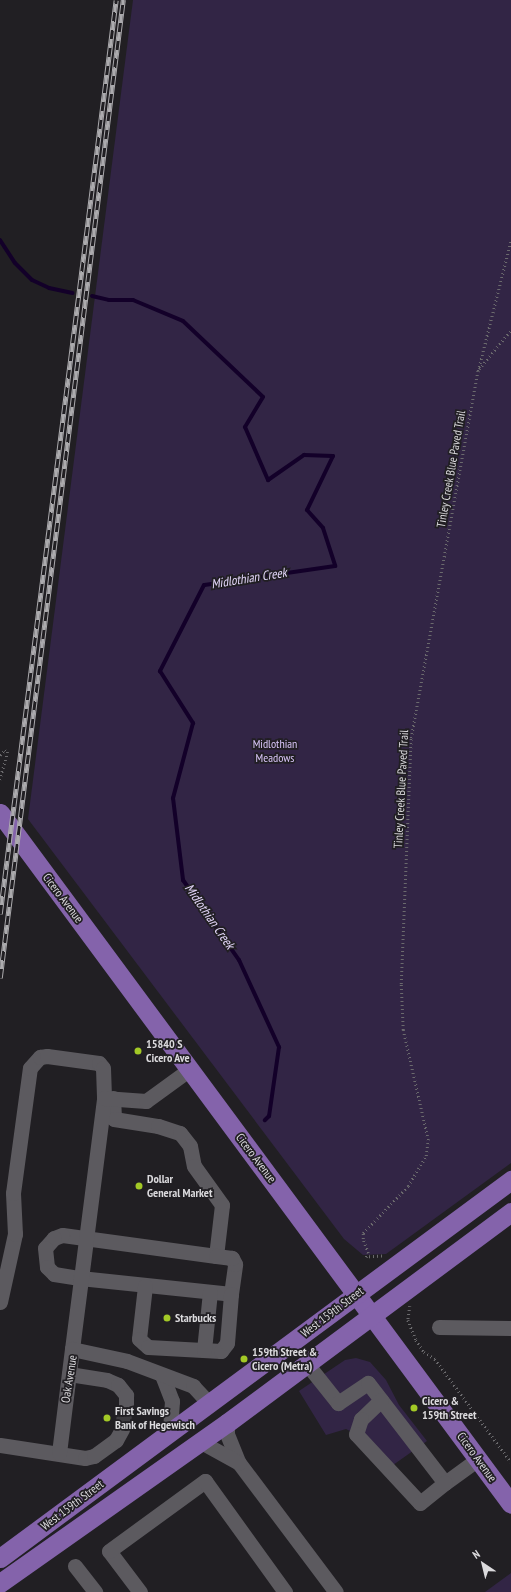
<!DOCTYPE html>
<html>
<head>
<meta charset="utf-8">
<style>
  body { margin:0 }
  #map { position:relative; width:511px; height:1592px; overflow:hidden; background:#211f23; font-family:"PT Sans Narrow",sans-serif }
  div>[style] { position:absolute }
  .green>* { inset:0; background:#322545 }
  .stream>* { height:4px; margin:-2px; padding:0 2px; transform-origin:2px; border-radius:2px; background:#130029 }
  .minor-tunnel>* { height:15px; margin-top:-7.5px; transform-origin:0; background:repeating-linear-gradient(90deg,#3d3b3f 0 15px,transparent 0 23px) }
  .path>* { height:2.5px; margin-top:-1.25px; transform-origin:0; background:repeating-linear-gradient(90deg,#6b6a6d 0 1px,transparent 0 4px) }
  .minor>* { height:15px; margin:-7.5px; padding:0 7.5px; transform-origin:7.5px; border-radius:7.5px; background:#5c5a5f }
  .major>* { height:19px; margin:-9.5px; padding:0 9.5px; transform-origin:9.5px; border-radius:9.5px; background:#8463ab }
  .rail>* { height:4.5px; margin-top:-2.25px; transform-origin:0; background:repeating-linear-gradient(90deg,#211f23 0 9px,#acabae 0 18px); box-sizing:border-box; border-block:1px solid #acabae }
  .dots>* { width:11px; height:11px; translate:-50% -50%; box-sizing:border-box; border:2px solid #211f23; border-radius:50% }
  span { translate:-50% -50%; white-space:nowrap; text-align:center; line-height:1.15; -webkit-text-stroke:3.5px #211f23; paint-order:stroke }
  .street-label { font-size:12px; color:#dbdadd }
  .park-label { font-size:12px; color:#dac6fa }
  .poi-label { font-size:12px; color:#dbdadd; font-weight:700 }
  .left { translate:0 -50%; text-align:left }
  .water-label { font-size:13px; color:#e3d6f9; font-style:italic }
  .north { position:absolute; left:463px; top:1544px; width:40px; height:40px; -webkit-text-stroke:3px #211f23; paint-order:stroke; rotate:325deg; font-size:11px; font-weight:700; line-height:16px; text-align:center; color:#dbdadd }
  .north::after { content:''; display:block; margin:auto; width:14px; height:18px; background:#dbdadd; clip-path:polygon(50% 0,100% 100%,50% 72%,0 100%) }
</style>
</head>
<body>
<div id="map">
  <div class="green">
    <i style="clip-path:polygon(133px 0,511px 0,511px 1163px,386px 1254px,363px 1255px,344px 1239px,28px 819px)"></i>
    <i style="clip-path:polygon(356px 1358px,370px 1362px,386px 1380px,399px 1405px,427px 1441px,386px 1470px,356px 1434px,346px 1429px,326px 1435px,299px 1391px,345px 1360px)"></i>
    <i style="clip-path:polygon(511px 1573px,511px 1592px,485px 1592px)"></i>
  </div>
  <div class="stream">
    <i style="left:0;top:240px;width:27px;rotate:57deg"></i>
    <i style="left:15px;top:263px;width:24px;rotate:45deg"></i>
    <i style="left:32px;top:280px;width:19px;rotate:25deg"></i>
    <i style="left:49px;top:288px;width:24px;rotate:12deg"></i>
    <i style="left:92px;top:296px;width:17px;rotate:13deg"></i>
    <i style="left:109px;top:300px;width:24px"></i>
    <i style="left:133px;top:300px;width:54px;rotate:22.8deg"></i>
    <i style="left:183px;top:321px;width:110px;rotate:43.5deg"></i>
    <i style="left:263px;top:397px;width:35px;rotate:121deg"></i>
    <i style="left:245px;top:427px;width:58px;rotate:66.5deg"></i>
    <i style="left:268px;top:480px;width:44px;rotate:-34.8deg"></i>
    <i style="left:304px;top:455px;width:29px;rotate:2deg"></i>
    <i style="left:333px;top:456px;width:60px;rotate:115.7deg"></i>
    <i style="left:307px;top:510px;width:24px;rotate:48deg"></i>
    <i style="left:323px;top:528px;width:40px;rotate:72deg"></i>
    <i style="left:335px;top:566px;width:132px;rotate:171.7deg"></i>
    <i style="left:204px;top:585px;width:97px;rotate:117.1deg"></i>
    <i style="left:160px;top:671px;width:62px;rotate:57.6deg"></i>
    <i style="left:193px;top:723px;width:78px;rotate:104.9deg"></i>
    <i style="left:173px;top:798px;width:83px;rotate:83deg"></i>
    <i style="left:183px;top:880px;width:98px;rotate:55deg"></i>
    <i style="left:239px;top:960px;width:96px;rotate:65.3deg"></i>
    <i style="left:279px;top:1047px;width:70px;rotate:98.2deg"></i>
    <i style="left:269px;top:1116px;width:6px;rotate:135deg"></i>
  </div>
  <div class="minor-tunnel">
    <i style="left:122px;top:1429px;width:22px;rotate:-80deg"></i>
  </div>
  <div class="path">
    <i style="left:479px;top:369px;width:50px;rotate:-50.6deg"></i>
    <i style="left:0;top:755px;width:7px;rotate:-45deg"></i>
    <i style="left:5px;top:750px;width:4px;rotate:34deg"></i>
    <i style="left:8px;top:752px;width:29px;rotate:106deg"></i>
    <i style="left:382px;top:1256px;width:16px;rotate:176deg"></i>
    <i style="left:366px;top:1257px;width:4px;rotate:-63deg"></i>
    <i style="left:368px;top:1253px;width:15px;rotate:-110deg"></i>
    <i style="left:363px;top:1239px;width:6px;rotate:-90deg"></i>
    <i style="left:363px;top:1233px;width:65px;rotate:-46.2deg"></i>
    <i style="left:408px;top:1186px;width:35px;rotate:-59deg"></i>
    <i style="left:426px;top:1156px;width:16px;rotate:-83deg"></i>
    <i style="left:428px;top:1140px;width:113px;rotate:-102.8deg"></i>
    <i style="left:403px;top:1030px;width:46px;rotate:-92.5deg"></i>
    <i style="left:401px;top:984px;width:246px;rotate:-87.7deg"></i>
    <i style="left:411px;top:738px;width:373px;rotate:-79.7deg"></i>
    <i style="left:478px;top:371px;width:135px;rotate:-75.9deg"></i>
    <i style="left:410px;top:1306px;width:14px;rotate:98deg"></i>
    <i style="left:408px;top:1320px;width:22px;rotate:68deg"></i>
    <i style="left:416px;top:1340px;width:14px;rotate:56deg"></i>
    <i style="left:424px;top:1352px;width:13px;rotate:32deg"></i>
    <i style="left:435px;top:1359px;width:128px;rotate:53.6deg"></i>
  </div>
  <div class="minor">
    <i style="left:113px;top:1098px;width:21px;rotate:87deg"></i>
    <i style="left:114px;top:1119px;width:45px;rotate:9deg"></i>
    <i style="left:158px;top:1126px;width:23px;rotate:18deg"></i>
    <i style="left:180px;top:1133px;width:16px;rotate:52deg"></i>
    <i style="left:190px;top:1146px;width:20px;rotate:79deg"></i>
    <i style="left:194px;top:1166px;width:48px;rotate:54.3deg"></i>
    <i style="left:222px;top:1205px;width:51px;rotate:96.7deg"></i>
    <i style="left:216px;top:1256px;width:155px;rotate:-172.2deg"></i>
    <i style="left:62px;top:1235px;width:9px;rotate:159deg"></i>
    <i style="left:54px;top:1238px;width:13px;rotate:132deg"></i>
    <i style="left:45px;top:1248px;width:19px;rotate:84deg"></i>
    <i style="left:47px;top:1267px;width:10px;rotate:45deg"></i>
    <i style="left:54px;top:1274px;width:26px;rotate:9deg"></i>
    <i style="left:80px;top:1278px;width:152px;rotate:6deg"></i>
    <i style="left:231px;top:1294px;width:30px;rotate:-82deg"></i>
    <i style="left:235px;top:1264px;width:7px;rotate:-117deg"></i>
    <i style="left:232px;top:1258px;width:16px;rotate:-173deg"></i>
    <i style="left:145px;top:1286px;width:53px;rotate:96.5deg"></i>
    <i style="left:139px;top:1339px;width:12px;rotate:42deg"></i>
    <i style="left:148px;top:1347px;width:73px;rotate:3.1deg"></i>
    <i style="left:221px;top:1351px;width:10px;rotate:-53deg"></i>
    <i style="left:227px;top:1343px;width:49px;rotate:-85.3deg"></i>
    <i style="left:0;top:1302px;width:70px;rotate:-77.6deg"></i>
    <i style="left:15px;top:1234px;width:41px;rotate:-92.8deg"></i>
    <i style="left:13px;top:1193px;width:126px;rotate:-82.3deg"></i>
    <i style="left:30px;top:1068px;width:15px;rotate:-48deg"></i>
    <i style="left:40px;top:1057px;width:7px;rotate:-8deg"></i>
    <i style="left:47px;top:1056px;width:52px;rotate:7.7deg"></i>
    <i style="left:99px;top:1063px;width:6px;rotate:51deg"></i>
    <i style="left:103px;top:1068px;width:30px;rotate:88deg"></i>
    <i style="left:439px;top:1327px;width:72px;rotate:0.8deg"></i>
    <i style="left:72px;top:1349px;width:253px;rotate:-82.7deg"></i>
    <i style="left:104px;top:1098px;width:42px;rotate:4.1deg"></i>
    <i style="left:146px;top:1101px;width:54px;rotate:-36deg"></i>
    <i style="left:204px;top:1350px;width:58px;rotate:-84.1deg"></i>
    <i style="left:307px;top:1364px;width:50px;rotate:51.5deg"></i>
    <i style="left:338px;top:1403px;width:36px;rotate:-34deg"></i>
    <i style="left:368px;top:1383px;width:126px;rotate:52.4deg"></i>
    <i style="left:445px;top:1483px;width:41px;rotate:-36deg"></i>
    <i style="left:69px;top:1374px;width:38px;rotate:9deg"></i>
    <i style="left:107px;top:1380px;width:12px;rotate:24deg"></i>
    <i style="left:118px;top:1385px;width:13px;rotate:51deg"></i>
    <i style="left:126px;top:1395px;width:12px;rotate:90deg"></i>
    <i style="left:162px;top:1375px;width:28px;rotate:69deg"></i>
    <i style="left:172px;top:1401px;width:30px;rotate:94deg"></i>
    <i style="left:381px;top:1400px;width:28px;rotate:136deg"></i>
    <i style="left:361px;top:1419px;width:16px;rotate:108deg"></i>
    <i style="left:356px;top:1434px;width:94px;rotate:47.2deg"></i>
    <i style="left:420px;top:1503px;width:32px;rotate:-39deg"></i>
    <i style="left:227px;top:1423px;width:11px;rotate:90deg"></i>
    <i style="left:227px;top:1434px;width:31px;rotate:68deg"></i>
    <i style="left:239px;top:1463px;width:161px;rotate:53.1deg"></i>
    <i style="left:201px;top:1442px;width:43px;rotate:28.9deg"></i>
    <i style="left:0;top:1445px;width:86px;rotate:8.7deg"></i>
    <i style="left:85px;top:1458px;width:9px;rotate:-13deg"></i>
    <i style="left:94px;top:1456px;width:27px;rotate:-36deg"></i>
    <i style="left:116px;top:1440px;width:13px;rotate:-61deg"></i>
    <i style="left:59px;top:1453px;width:105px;rotate:-82.9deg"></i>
    <i style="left:72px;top:1349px;width:56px;rotate:12.3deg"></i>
    <i style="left:127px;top:1361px;width:71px;rotate:20.7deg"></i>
    <i style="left:193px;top:1386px;width:23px;rotate:47deg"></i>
    <i style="left:75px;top:1566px;width:33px;rotate:52deg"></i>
    <i style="left:140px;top:1592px;width:51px;rotate:-127.1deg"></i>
    <i style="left:109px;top:1551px;width:119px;rotate:-36.1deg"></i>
    <i style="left:205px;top:1481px;width:137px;rotate:54.2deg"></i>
  </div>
  <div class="major">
    <i style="left:0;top:813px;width:859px;rotate:53.52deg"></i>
    <i style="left:0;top:1558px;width:636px;rotate:-36.49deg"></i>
    <i style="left:0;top:1583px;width:278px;rotate:-35.2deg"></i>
    <i style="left:227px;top:1423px;width:354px;rotate:-36.6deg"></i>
  </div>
  <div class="rail">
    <i style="left:0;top:914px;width:921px;rotate:-82.77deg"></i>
    <i style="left:0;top:978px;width:986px;rotate:-82.83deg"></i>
  </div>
  <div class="dots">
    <i style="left:138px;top:1051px;background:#a3c926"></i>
    <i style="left:139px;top:1186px;background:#a3c926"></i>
    <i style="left:167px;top:1318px;background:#a3c926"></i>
    <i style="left:244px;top:1359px;background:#a3c926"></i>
    <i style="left:414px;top:1408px;background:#a3c926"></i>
    <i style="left:107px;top:1418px;background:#a3c926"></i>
  </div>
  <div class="street-label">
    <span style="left:451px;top:469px;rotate:-80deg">Tinley Creek Blue Paved Trail</span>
    <span style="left:401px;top:789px;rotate:-87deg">Tinley Creek Blue Paved Trail</span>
    <span style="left:63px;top:898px;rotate:53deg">Cicero Avenue</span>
    <span style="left:256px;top:1158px;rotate:53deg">Cicero Avenue</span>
    <span style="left:332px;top:1312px;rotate:-37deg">West 159th Street</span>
    <span style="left:69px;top:1379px;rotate:-81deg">Oak Avenue</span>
    <span style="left:477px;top:1457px;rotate:54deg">Cicero Avenue</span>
    <span style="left:72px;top:1505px;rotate:-37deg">West 159th Street</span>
  </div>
  <div class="park-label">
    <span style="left:275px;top:751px">Midlothian<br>Meadows</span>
  </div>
  <div class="poi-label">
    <span class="left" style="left:146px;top:1051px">15840 S<br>Cicero Ave</span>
    <span class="left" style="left:147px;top:1186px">Dollar<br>General Market</span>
    <span class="left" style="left:175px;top:1318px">Starbucks</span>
    <span class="left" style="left:252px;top:1359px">159th Street &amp;<br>Cicero (Metra)</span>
    <span class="left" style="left:422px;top:1408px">Cicero &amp;<br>159th Street</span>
    <span class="left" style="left:115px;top:1418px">First Savings<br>Bank of Hegewisch</span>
  </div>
  <div class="water-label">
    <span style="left:249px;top:579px;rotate:-9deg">Midlothian Creek</span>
    <span style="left:209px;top:917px;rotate:55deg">Midlothian Creek</span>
  </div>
  <div class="north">N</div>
</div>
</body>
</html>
